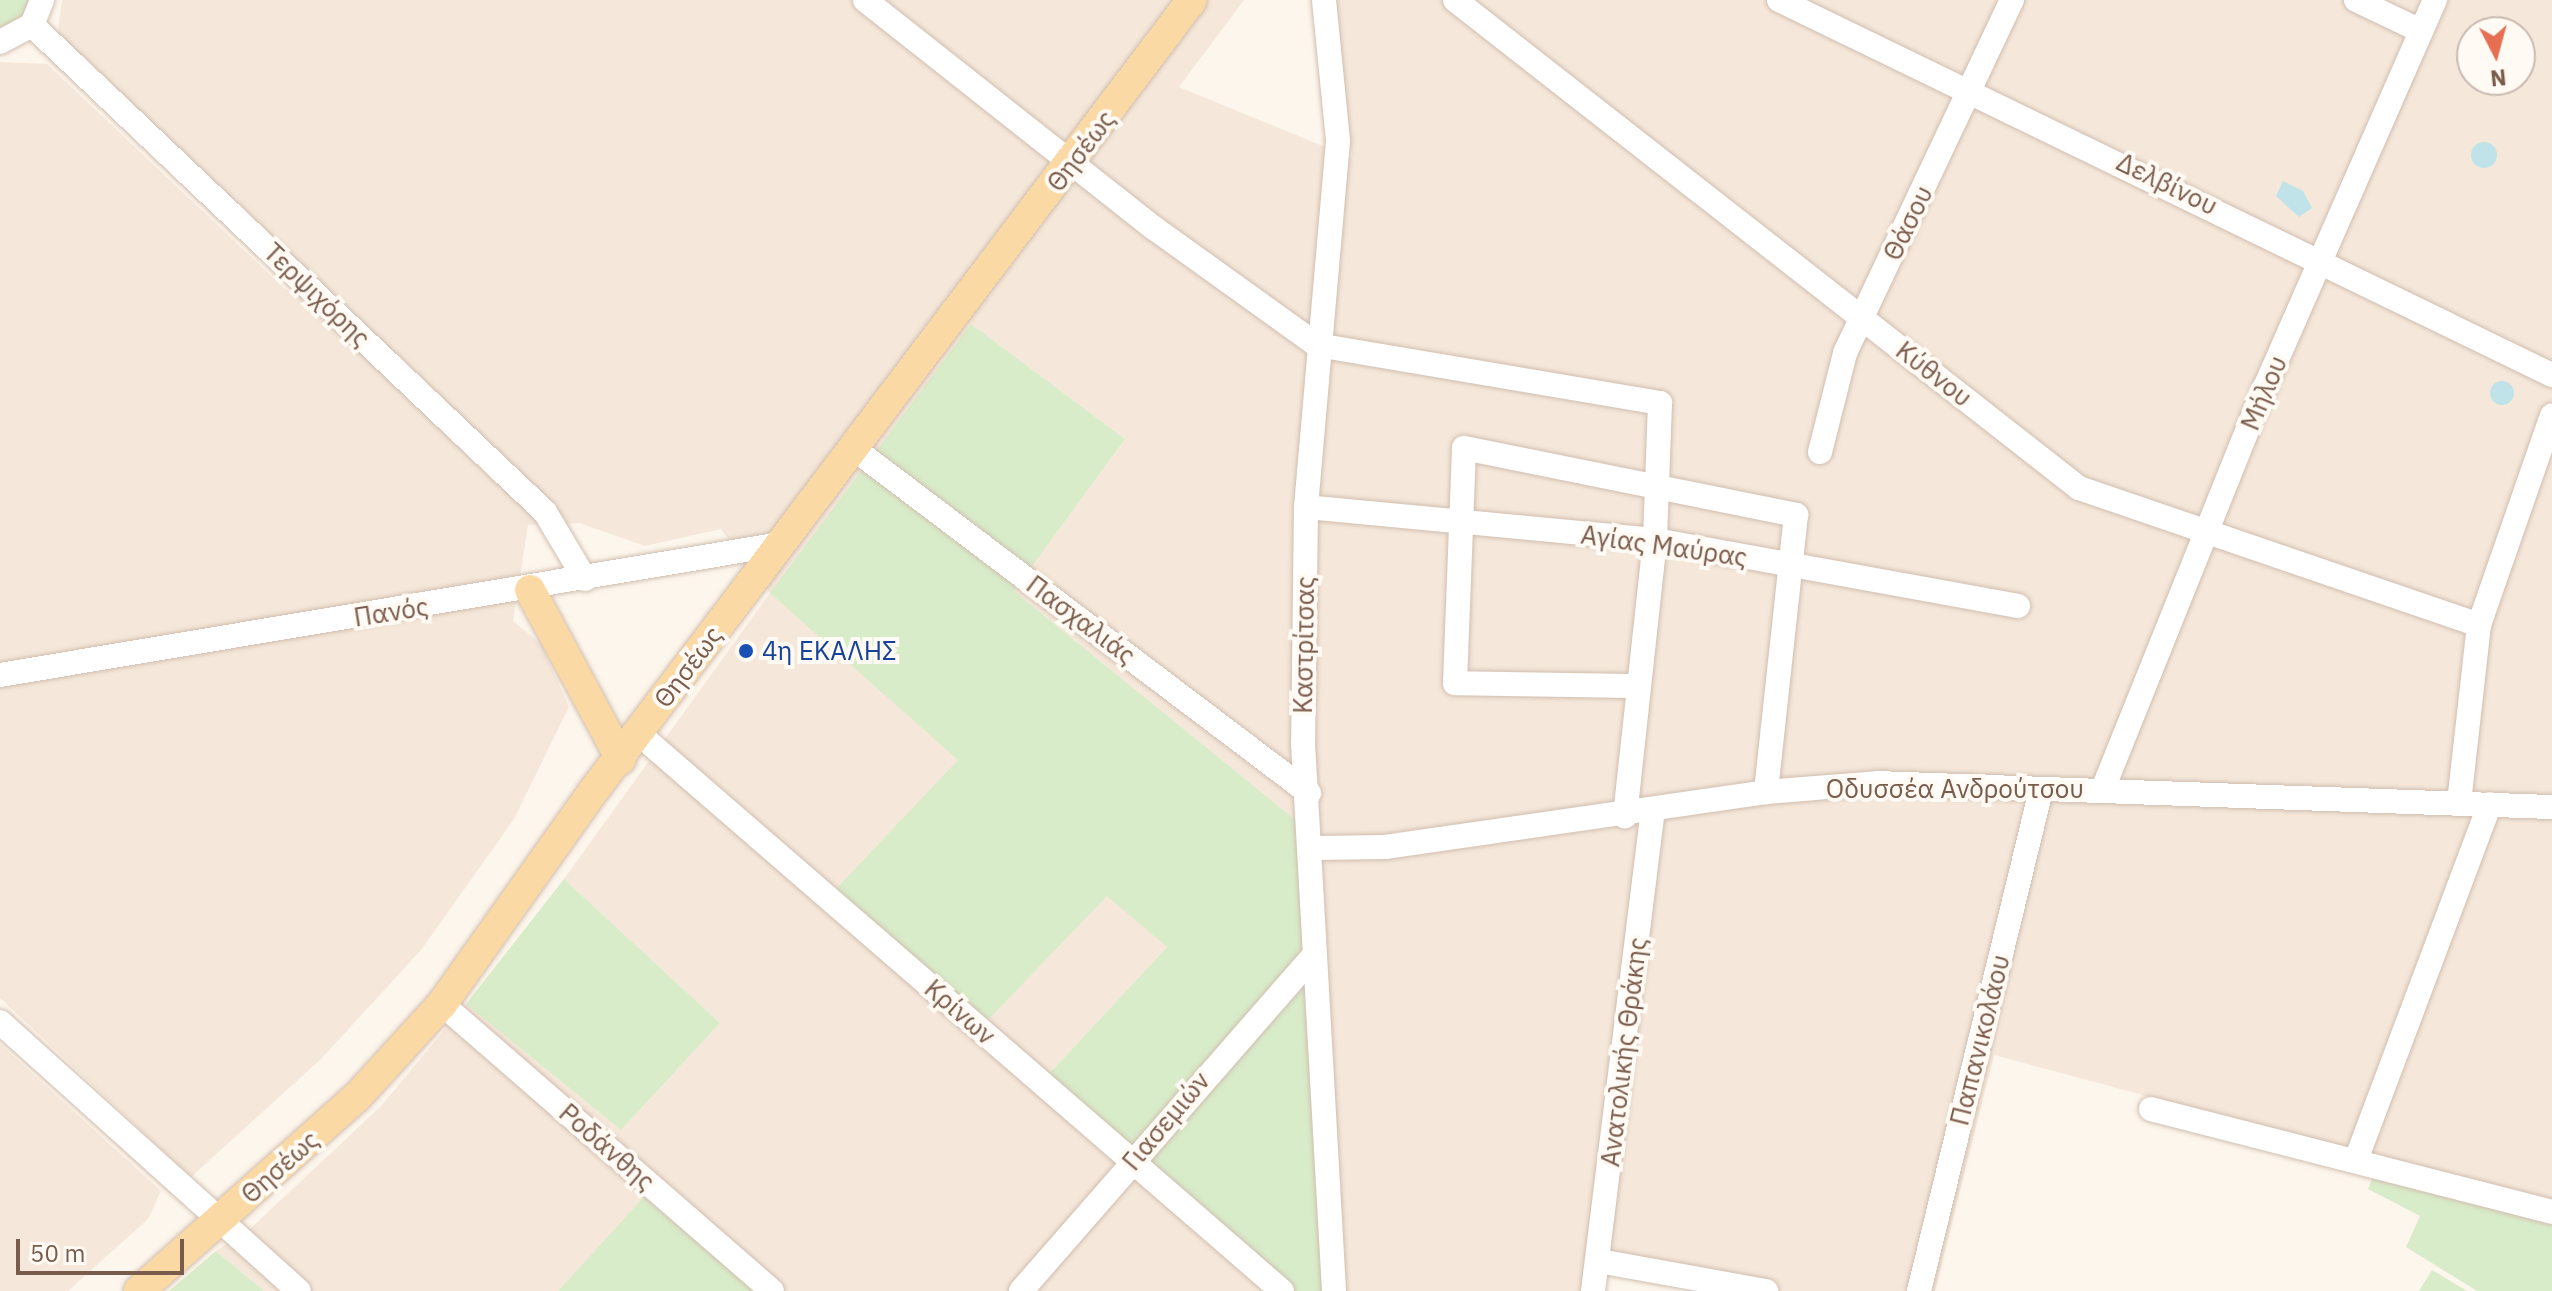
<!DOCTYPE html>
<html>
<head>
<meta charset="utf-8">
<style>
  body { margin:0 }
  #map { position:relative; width:2552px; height:1291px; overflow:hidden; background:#fdf6ec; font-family:"IBM Plex Sans",sans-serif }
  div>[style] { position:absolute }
  .residential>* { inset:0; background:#f5e8da }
  .green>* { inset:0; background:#d8ecc9 }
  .water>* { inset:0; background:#bfe3e8 }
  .round { border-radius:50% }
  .roads { filter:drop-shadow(0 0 2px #d1beb0) drop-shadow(0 0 2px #d1beb0) }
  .minor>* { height:24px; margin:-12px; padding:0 12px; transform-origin:12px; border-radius:12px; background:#fff }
  .major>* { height:30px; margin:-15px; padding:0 15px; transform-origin:15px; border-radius:15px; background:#fbd9a5 }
  .dots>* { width:22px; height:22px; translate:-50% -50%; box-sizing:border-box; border:4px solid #fffaf3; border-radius:50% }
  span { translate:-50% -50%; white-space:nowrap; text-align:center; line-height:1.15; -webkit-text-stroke:8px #fffaf3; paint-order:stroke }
  .street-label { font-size:26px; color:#7a5c4d }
  .transit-label { font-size:26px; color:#164399 }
  .left { translate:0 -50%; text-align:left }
  .north { position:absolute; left:2456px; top:16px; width:80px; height:80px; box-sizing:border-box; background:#fffaf3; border:2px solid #cabbb1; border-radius:50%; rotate:174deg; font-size:22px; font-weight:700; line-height:32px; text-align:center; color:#7a5c4d }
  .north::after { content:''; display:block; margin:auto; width:28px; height:36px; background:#e76f51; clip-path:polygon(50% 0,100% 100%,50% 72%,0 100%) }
  .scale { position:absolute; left:16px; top:1239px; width:168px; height:36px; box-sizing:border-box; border:4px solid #7a5c4d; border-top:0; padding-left:10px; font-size:24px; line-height:28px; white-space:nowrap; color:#7a5c4d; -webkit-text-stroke:6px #fffaf3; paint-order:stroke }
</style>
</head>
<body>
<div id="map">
  <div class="residential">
    <i style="clip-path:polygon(evenodd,62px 0,1244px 0,1179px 87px,1352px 158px,1328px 0,2552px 0,2552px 1205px,1994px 1055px,1935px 1291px,1718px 1291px,1608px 1269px,1603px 1291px,1323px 1291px,1298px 822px,1014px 591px,1125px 439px,971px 324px,958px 760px,1167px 947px,1048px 1075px,1293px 1291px,754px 1291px,644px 1198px,558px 1291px,264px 1291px,216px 1251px,251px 1228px,381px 1106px,466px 1004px,621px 1130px,720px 1023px,564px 879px,770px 593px,721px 529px,645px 546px,579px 523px,528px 525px,513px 621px,541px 644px,569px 707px,514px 819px,421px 950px,321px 1059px,191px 1177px,0 998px,0 62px,47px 64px,285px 289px,310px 300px,56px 46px,62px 0,2472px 32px,2520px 32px,2520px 80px,2472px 80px,2472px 32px)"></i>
    <i style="clip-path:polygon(0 1044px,161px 1191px,148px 1219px,68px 1291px,0 1291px)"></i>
  </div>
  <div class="green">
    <i style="clip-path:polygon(0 0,33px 0,31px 13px,0 29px)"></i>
    <i style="clip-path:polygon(971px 324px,1125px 439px,1014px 591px,1298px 822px,1323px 1291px,1293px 1291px,1048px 1075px,1167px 947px,1107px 896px,985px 1023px,835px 890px,958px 760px,770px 593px)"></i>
    <i style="clip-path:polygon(564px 879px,720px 1023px,621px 1130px,466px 1004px)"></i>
    <i style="clip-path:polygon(2377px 1167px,2552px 1209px,2552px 1291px,2477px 1291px,2406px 1247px,2420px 1216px,2368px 1189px)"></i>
    <i style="clip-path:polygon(644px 1197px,754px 1291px,558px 1291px)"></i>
    <i style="clip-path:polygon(216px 1251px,264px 1291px,169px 1291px)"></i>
    <i style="clip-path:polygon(2432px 1270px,2467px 1291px,2419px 1291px)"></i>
  </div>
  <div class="water">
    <i class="round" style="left:2471px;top:142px;width:26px;height:26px"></i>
    <i style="clip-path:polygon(2283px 181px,2303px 191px,2312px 208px,2299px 217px,2276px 196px)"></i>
    <i class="round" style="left:2490px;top:381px;width:24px;height:24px"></i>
  </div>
  <div class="roads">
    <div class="minor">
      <i style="left:865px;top:0;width:368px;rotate:38.3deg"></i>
      <i style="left:1154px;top:228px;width:201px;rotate:35.7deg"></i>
      <i style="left:1317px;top:345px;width:348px;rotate:9.6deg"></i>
      <i style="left:1660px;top:403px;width:137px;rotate:92.1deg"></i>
      <i style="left:1655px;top:540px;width:278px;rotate:96.2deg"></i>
      <i style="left:1324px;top:0;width:142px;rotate:84.3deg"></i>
      <i style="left:1338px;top:141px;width:367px;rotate:95deg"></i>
      <i style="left:1306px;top:507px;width:236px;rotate:90.7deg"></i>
      <i style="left:1303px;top:743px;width:549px;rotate:86.76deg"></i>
      <i style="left:1455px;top:0;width:792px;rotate:38.03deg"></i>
      <i style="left:2079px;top:488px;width:423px;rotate:18.9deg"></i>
      <i style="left:1779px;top:0;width:859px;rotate:25.88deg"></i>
      <i style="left:2356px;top:0;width:72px;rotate:25.5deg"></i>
      <i style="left:32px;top:25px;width:707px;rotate:43.51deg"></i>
      <i style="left:545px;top:512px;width:78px;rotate:59.2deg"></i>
      <i style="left:0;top:42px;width:36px;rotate:-28deg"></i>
      <i style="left:32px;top:25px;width:27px;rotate:-68deg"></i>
      <i style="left:853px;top:448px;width:572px;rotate:37.11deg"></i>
      <i style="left:1820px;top:452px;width:102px;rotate:-75.8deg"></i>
      <i style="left:1845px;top:353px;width:391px;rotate:-64.7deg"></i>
      <i style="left:1306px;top:507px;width:351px;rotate:5.4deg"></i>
      <i style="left:1655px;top:540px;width:369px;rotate:10.3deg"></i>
      <i style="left:0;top:675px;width:792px;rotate:-9.52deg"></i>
      <i style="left:1636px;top:686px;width:181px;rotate:-179.1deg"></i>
      <i style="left:1455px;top:683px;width:235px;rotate:-87.8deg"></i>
      <i style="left:1464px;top:448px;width:339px;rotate:11.4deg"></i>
      <i style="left:1796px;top:515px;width:279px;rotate:96.2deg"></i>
      <i style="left:638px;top:733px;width:852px;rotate:40.91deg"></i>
      <i style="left:2103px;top:789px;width:433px;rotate:-68.1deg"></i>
      <i style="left:2265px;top:387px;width:423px;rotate:-66.3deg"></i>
      <i style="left:2459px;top:803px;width:179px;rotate:-83.6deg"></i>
      <i style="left:2479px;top:625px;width:222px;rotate:-70.8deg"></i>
      <i style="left:1315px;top:848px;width:70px;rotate:-0.8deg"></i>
      <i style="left:1385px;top:847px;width:385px;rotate:-8.2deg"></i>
      <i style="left:1766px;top:792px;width:111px;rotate:-4.6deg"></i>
      <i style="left:1877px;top:783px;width:675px;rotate:2.04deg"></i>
      <i style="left:442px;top:1004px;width:437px;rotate:41deg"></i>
      <i style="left:0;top:1022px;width:402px;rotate:42deg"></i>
      <i style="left:2151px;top:1109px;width:414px;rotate:14.4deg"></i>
      <i style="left:2356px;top:1160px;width:380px;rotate:-69.4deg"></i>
      <i style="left:1599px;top:1261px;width:170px;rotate:10.2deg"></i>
      <i style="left:1021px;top:1291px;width:446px;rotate:-48.9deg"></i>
      <i style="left:1593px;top:1291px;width:483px;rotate:-82.9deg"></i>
      <i style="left:1919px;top:1291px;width:516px;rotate:-76.31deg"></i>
    </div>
    <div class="major">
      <i style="left:530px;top:590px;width:192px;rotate:61.7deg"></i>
      <i style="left:139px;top:1291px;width:292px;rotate:-41.7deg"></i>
      <i style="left:357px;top:1097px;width:126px;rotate:-47.6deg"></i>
      <i style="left:442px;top:1004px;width:264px;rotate:-54.6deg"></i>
      <i style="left:595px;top:789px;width:989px;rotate:-52.89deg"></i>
    </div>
  </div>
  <div class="dots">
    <i style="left:746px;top:651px;background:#1a4fb4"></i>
  </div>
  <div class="street-label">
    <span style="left:1081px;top:151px;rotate:-53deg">Θησέως</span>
    <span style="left:2167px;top:184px;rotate:26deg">Δελβίνου</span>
    <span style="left:1908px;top:223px;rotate:-64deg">Θάσου</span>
    <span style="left:317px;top:295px;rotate:44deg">Τερψιχόρης</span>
    <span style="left:1934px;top:374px;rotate:38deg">Κύθνου</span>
    <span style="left:2264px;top:393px;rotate:-67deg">Μήλου</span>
    <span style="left:1664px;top:546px;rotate:8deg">Αγίας Μαύρας</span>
    <span style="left:391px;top:612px;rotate:-9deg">Πανός</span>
    <span style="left:1081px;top:620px;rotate:37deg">Πασχαλιάς</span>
    <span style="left:1304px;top:645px;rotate:-89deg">Καστρίτσας</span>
    <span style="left:688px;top:667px;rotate:-53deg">Θησέως</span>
    <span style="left:1955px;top:789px">Οδυσσέα Ανδρούτσου</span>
    <span style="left:960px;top:1012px;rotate:41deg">Κρίνων</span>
    <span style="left:1980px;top:1040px;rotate:-76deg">Παπανικολάου</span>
    <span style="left:1624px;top:1052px;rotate:-83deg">Ανατολικής Θράκης</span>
    <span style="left:1166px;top:1121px;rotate:-50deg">Γιασεμιών</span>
    <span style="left:607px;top:1147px;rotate:41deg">Ροδάνθης</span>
    <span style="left:280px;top:1167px;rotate:-42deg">Θησέως</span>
  </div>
  <div class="transit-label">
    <span class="left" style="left:762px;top:651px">4η ΕΚΑΛΗΣ</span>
  </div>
  <div class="north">N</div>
  <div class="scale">50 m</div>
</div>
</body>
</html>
